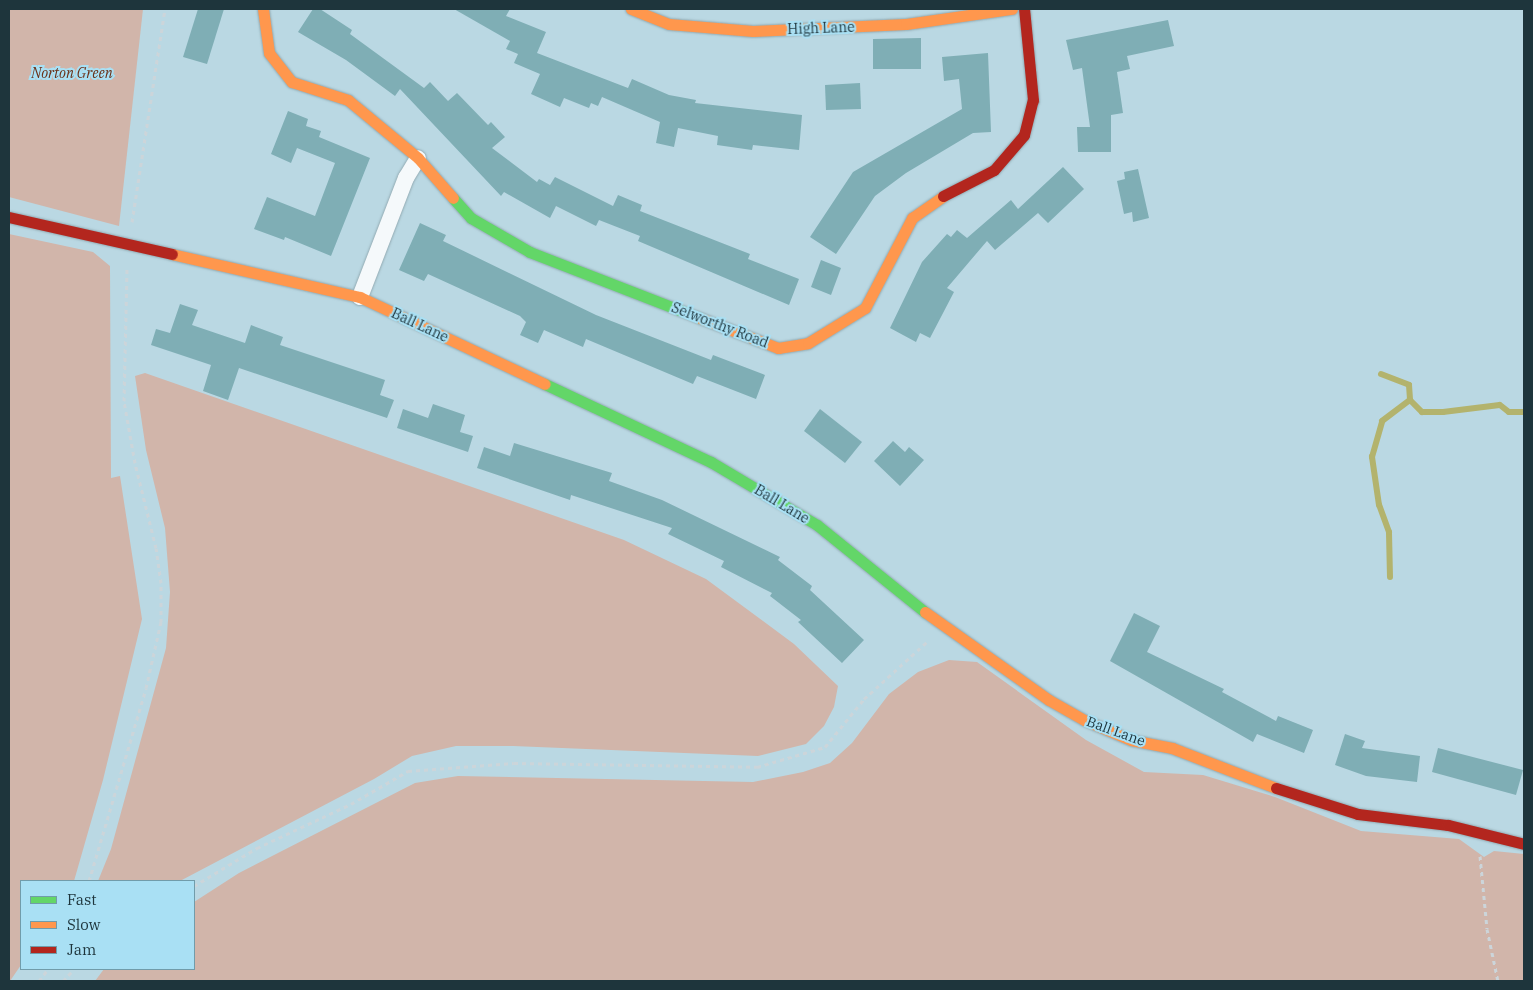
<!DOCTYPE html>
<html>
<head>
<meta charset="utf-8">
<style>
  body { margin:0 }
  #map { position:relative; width:1533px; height:990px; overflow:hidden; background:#bad8e3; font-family:"IBM Plex Serif",serif }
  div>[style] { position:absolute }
  .green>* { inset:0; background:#d1b5aa }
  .stream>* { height:6px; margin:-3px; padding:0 3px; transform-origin:3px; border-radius:3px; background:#b3b36d }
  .building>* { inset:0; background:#7faeb5 }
  .path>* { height:3px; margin-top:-1.5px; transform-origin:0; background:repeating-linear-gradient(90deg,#ccd5da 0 4px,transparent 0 8px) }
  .roads { filter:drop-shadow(0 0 1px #92aab2) drop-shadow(0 0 1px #92aab2) }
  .street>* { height:16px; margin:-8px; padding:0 8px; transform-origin:8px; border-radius:8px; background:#f5f9fb }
  .fast>* { height:11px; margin:-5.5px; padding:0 5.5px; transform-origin:5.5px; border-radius:5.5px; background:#63d668 }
  .slow>* { height:11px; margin:-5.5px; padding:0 5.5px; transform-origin:5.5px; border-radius:5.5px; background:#ff974d }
  .jam>* { height:11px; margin:-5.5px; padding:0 5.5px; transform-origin:5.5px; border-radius:5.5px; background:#b3261e }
  span { translate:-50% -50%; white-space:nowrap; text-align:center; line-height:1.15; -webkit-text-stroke:4px #a9e0f4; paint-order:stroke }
  .street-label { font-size:14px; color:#1e353c }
  .park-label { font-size:14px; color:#6b3017; font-style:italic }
  .frame { position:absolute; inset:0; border:10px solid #1e353c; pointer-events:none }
  .legend { position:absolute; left:20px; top:880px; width:175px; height:90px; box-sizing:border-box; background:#a9e0f4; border:1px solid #719caa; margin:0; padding:6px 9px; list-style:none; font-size:15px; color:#1e353c }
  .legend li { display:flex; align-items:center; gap:10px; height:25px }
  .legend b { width:25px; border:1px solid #719caa }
</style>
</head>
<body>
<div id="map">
  <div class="green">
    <i style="clip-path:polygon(9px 9px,143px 9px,119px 226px,9px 197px)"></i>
    <i style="clip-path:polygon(9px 234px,93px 252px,110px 266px,111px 478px,120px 476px,142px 619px,103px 780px,74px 881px,21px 881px,21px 965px,10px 981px)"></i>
    <i style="clip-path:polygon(145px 373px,624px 540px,706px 579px,794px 644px,838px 686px,834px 707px,824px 726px,806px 744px,758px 756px,513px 746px,456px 746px,412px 756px,374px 779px,180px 881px,98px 881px,111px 849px,166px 648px,170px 592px,165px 528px,146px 450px,135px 376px)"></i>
    <i style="clip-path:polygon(949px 660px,977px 662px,1086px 740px,1144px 772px,1203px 775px,1275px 797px,1361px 831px,1459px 839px,1484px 857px,1494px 851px,1524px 854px,1524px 981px,95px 981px,104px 969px,194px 969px,194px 902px,239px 873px,415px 783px,458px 776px,753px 782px,803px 772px,830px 763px,852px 743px,889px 694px,918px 672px)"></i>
  </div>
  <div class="stream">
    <i style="left:1381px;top:374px;width:30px;rotate:21deg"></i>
    <i style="left:1409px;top:385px;width:15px;rotate:86deg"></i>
    <i style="left:1410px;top:400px;width:17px;rotate:45deg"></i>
    <i style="left:1422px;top:412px;width:21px"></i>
    <i style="left:1443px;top:412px;width:57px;rotate:-7deg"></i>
    <i style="left:1500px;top:405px;width:11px;rotate:38deg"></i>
    <i style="left:1509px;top:412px;width:15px"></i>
    <i style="left:1390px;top:577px;width:45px;rotate:-91.3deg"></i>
    <i style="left:1389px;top:532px;width:29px;rotate:-110deg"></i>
    <i style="left:1379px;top:505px;width:49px;rotate:-98.3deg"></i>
    <i style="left:1372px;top:457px;width:37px;rotate:-74deg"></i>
    <i style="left:1382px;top:421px;width:35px;rotate:-37deg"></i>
  </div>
  <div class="building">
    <i style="clip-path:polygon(198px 9px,224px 9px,207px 64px,183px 57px)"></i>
    <i style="clip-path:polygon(313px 9px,320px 9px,352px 30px,350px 34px,424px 88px,430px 82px,448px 101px,457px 93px,488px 125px,491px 122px,505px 137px,492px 148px,537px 182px,539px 179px,550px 185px,555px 177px,613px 206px,618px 195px,642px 205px,640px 211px,750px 254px,748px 259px,799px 279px,789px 305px,638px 241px,640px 236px,599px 220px,596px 226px,556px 206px,550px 218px,504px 192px,501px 196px,400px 89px,395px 96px,346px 60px,298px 32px)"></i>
    <i style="clip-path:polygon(454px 9px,510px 9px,506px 16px,546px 32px,537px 53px,628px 88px,632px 79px,669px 95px,696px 100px,695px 103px,802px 115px,799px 150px,753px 145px,752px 150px,717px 145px,718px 136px,678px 128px,674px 147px,656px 143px,660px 122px,602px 97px,598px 106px,591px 103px,589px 108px,564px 98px,560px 107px,531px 94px,540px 74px,514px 63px,518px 54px,506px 49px,510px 41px)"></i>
    <i style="clip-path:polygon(1168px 20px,1174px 46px,1127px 56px,1130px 69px,1117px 72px,1123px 113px,1111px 115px,1111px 152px,1078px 152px,1077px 127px,1090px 127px,1082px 68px,1073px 70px,1066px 40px)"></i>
    <i style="clip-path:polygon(921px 38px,921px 69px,873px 69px,873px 39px)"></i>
    <i style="clip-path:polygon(988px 53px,991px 132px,973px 133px,906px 173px,875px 196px,836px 254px,810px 237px,853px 172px,962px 109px,959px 79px,944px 81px,942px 57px)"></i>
    <i style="clip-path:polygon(860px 83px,861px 109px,826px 110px,825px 85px)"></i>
    <i style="clip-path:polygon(288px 111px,308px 119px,306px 126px,321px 131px,319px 137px,370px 158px,331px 256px,285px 237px,284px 240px,254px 229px,267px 197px,315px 216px,335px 163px,297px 148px,291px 163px,271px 154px)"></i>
    <i style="clip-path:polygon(1063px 167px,1084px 189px,1048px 223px,1038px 213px,995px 250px,987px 241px,947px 288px,954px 292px,930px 338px,920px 333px,916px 342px,890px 328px,922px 262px,947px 234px,951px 237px,957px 230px,967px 238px,1011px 200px,1018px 209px)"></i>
    <i style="clip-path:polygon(1138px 169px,1149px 218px,1133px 222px,1132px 212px,1124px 214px,1117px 181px,1125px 179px,1124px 172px)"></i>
    <i style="clip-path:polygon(420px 223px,446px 235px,443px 241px,596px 315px,711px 360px,713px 355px,765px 375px,756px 399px,697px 376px,693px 384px,586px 339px,583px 347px,544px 330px,538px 343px,520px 335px,526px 322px,520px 316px,428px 274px,424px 281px,399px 270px)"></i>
    <i style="clip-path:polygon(821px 260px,841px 268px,831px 295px,811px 287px)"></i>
    <i style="clip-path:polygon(180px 304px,198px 310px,192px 325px,245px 343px,251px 325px,283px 337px,280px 345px,385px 380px,380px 395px,394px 400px,387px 418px,239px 368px,228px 400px,203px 391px,211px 365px,151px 345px,156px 329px,170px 333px)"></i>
    <i style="clip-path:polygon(433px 404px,465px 415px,460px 432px,473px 436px,468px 452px,397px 428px,403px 409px,428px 418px)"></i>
    <i style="clip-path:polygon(820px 409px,862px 442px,845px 463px,804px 431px)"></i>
    <i style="clip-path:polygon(893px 441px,905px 452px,909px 447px,924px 460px,900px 486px,874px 461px)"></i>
    <i style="clip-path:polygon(514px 443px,612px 473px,609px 481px,662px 500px,780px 557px,778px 560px,812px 586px,810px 590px,864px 640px,842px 663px,798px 622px,801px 620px,770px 596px,772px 593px,721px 567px,724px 561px,668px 534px,672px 528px,571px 495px,570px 500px,477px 468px,484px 447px,510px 456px)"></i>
    <i style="clip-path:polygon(1134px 613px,1160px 626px,1147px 652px,1224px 689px,1222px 692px,1276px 721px,1278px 716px,1313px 730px,1304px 753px,1257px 734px,1253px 742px,1110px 661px)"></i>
    <i style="clip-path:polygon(1345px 734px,1365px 741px,1362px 748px,1420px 756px,1417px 782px,1366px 776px,1335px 765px)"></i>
    <i style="clip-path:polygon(1438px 748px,1523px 770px,1516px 795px,1432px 772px)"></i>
  </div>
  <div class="path">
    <i style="left:132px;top:222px;width:216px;rotate:-81.2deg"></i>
    <i style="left:1480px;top:856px;width:73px;rotate:84.5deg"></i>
    <i style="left:1487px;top:929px;width:53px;rotate:78.1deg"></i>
    <i style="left:89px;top:881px;width:201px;rotate:-73.5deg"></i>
    <i style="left:146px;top:688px;width:68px;rotate:-77.2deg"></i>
    <i style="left:161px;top:622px;width:39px;rotate:-90deg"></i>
    <i style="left:161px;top:583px;width:35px;rotate:-98deg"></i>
    <i style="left:156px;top:548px;width:88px;rotate:-103.9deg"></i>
    <i style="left:135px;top:463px;width:63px;rotate:-100.1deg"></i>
    <i style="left:124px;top:401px;width:135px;rotate:-88.7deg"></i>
    <i style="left:194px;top:886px;width:74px;rotate:-31.1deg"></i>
    <i style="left:257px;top:848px;width:104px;rotate:-25.1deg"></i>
    <i style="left:351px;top:804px;width:66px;rotate:-30.1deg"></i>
    <i style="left:408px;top:771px;width:106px;rotate:-4.3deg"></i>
    <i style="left:514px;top:763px;width:243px;rotate:0.9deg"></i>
    <i style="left:757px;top:767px;width:71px;rotate:-16.4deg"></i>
    <i style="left:825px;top:747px;width:62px;rotate:-50.9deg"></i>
    <i style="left:864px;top:699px;width:86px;rotate:-42.2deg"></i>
    <i style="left:39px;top:981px;width:15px;rotate:-53deg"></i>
    <i style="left:63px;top:981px;width:16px;rotate:-47deg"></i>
  </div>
  <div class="roads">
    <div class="street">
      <i style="left:360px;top:297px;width:128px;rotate:-68.9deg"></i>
      <i style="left:406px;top:178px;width:23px;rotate:-59deg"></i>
    </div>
    <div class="fast">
      <i style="left:453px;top:198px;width:27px;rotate:48deg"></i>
      <i style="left:471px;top:218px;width:68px;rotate:30deg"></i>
      <i style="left:530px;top:252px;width:182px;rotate:21.2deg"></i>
      <i style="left:545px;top:384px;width:183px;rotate:25.2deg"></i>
      <i style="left:711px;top:462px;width:123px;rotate:30.7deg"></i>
      <i style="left:817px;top:525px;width:139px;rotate:38.9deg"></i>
    </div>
    <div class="slow">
      <i style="left:263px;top:9px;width:44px;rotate:82.2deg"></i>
      <i style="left:269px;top:53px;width:37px;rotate:52deg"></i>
      <i style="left:292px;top:82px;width:59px;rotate:17.8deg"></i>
      <i style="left:348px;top:100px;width:91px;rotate:39.6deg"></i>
      <i style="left:418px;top:158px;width:53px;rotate:48.8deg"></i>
      <i style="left:631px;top:9px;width:41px;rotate:21.5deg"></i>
      <i style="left:669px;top:24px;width:84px;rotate:4.8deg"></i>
      <i style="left:753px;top:31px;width:153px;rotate:-2.6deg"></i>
      <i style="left:906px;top:24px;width:107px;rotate:-8.1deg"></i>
      <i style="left:172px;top:254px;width:193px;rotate:12.9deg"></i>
      <i style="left:360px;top:297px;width:204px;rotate:25.2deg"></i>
      <i style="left:700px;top:318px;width:84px;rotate:21deg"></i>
      <i style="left:778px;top:348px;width:30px;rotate:-9deg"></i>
      <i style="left:808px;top:343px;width:67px;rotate:-31.6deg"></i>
      <i style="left:865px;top:308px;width:102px;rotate:-62.4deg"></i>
      <i style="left:912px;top:218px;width:38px;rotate:-35deg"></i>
      <i style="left:925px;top:612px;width:152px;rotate:35.4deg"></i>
      <i style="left:1049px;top:700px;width:40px;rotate:29.7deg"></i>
      <i style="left:1084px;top:720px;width:51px;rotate:23.1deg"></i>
      <i style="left:1131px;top:740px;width:42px;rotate:11deg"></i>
      <i style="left:1172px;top:748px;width:111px;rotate:21deg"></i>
    </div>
    <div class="jam">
      <i style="left:943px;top:196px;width:57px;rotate:-27deg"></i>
      <i style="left:994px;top:170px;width:46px;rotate:-49.4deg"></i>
      <i style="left:1024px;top:135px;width:36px;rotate:-76deg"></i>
      <i style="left:1033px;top:100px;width:91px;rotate:-95.6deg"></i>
      <i style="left:9px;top:217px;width:167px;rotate:12.8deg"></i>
      <i style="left:1276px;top:788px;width:86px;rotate:17.6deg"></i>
      <i style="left:1358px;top:814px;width:91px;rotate:7deg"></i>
      <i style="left:1448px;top:825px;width:78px;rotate:14deg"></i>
    </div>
  </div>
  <div class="street-label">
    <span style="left:821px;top:28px;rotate:-2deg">High Lane</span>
    <span style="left:420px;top:325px;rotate:25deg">Ball Lane</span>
    <span style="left:720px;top:325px;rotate:21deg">Selworthy Road</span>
    <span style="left:782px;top:504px;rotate:31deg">Ball Lane</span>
    <span style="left:1116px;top:731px;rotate:20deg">Ball Lane</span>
  </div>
  <div class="park-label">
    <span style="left:72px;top:73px">Norton Green</span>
  </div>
  <div class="frame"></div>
  <ul class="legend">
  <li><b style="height:6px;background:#63d668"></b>Fast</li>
  <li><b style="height:6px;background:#ff974d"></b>Slow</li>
  <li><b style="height:6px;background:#b3261e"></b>Jam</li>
  </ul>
</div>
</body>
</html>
